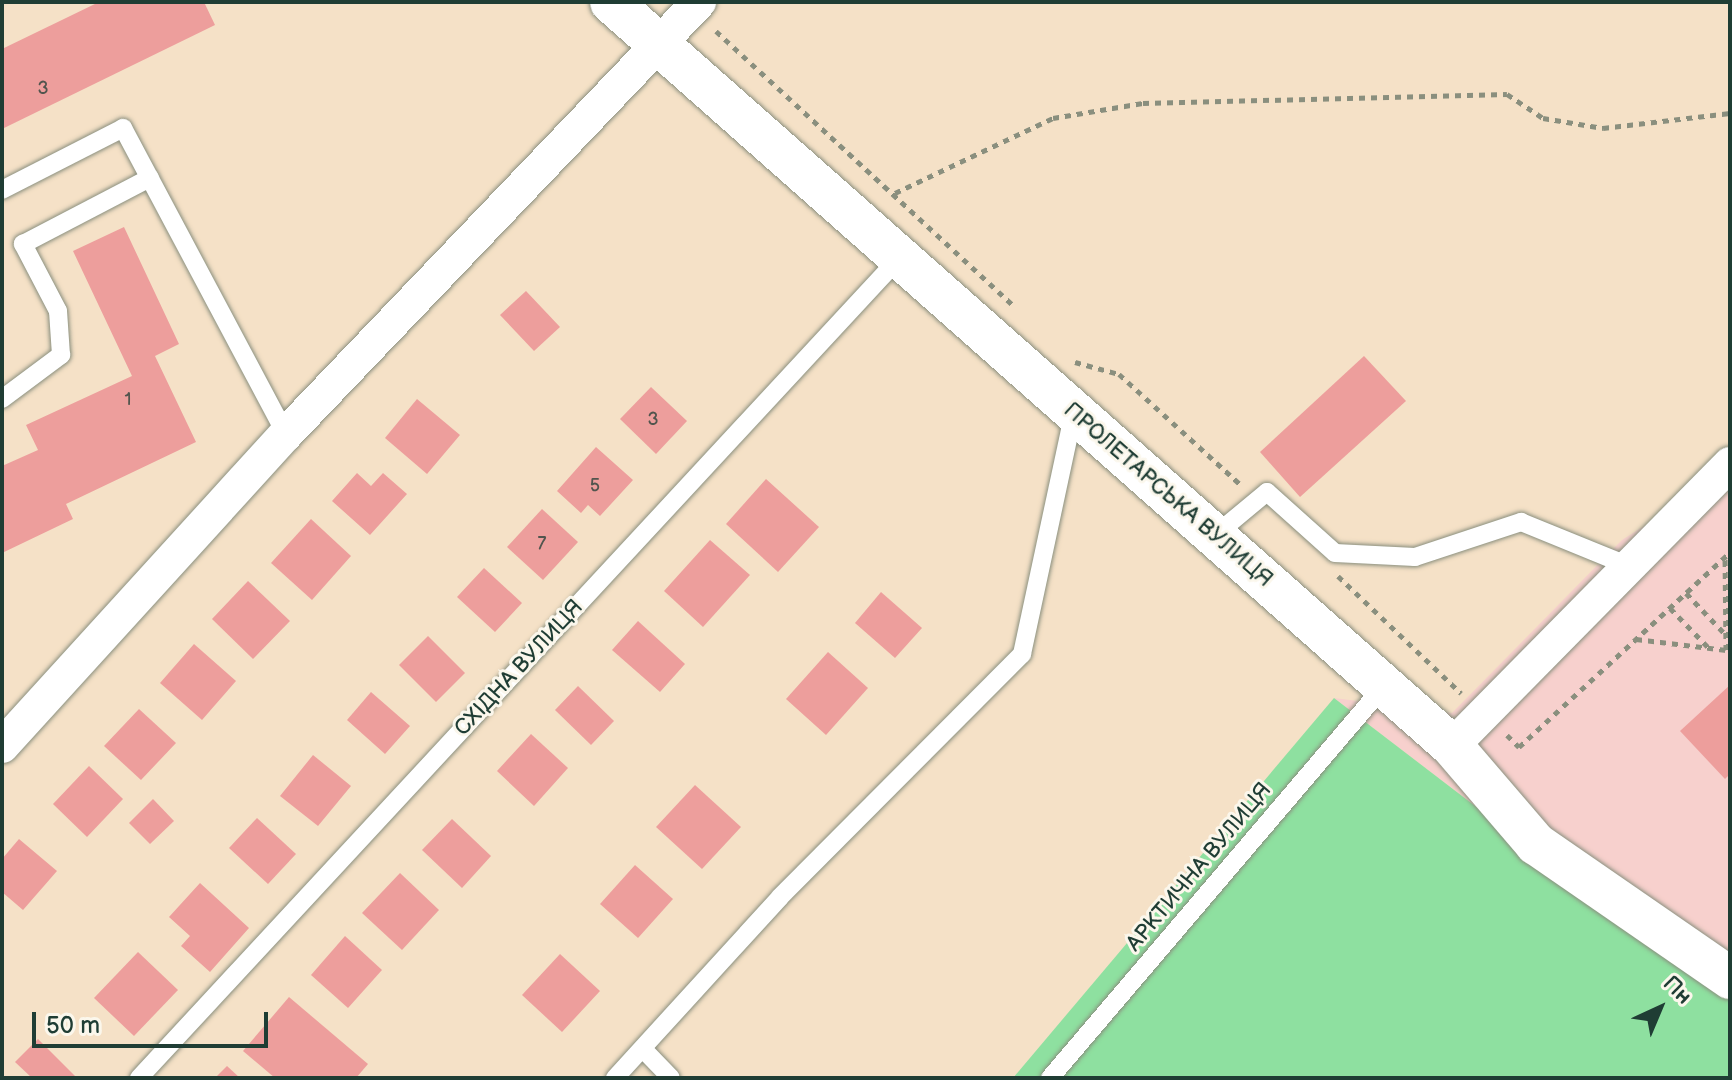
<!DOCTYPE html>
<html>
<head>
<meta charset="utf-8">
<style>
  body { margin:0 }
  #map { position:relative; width:1732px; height:1080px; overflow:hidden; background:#f5e1c7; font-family:"Balsamiq Sans",sans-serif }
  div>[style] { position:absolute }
  .built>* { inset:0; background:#f7d0cd }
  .green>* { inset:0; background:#8ee0a0 }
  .building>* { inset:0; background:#ed9e9c }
  .path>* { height:5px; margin-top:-2.5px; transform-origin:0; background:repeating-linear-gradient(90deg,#8a8f7e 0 6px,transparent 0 12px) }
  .roads { filter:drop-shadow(0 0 2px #8a8f7e) drop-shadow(0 0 2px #8a8f7e) }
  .service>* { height:18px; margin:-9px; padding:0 9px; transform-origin:9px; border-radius:9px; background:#fff }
  .minor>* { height:34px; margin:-17px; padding:0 17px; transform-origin:17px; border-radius:17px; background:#fff }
  .tertiary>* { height:42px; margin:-21px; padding:0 21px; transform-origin:21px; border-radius:21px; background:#fff }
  span { translate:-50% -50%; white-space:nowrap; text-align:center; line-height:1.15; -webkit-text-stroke:6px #fbf7ec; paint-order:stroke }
  .number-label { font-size:18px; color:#52554e }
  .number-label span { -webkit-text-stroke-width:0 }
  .street-label { font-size:22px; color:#1f3d34 }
  .frame { position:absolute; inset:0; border:4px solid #1f3d34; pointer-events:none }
  .north { position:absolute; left:1620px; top:968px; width:80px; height:80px; -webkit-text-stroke:6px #fbf7ec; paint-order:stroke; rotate:44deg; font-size:22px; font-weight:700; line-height:32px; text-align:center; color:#1f3d34 }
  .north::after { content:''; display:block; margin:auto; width:28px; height:36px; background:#1f3d34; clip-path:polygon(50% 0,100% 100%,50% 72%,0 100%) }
  .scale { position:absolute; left:32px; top:1012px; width:236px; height:36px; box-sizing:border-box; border:4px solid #1f3d34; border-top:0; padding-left:10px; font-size:24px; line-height:28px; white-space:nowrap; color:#1f3d34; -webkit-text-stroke:6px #fbf7ec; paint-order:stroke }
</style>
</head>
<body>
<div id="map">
  <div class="built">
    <i style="clip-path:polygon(1730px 471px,1730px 1001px,1334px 698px,1452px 713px,1622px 540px)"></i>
  </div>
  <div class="green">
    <i style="clip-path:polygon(1334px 698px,1730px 1001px,1730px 1078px,1013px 1078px)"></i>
  </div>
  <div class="building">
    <i style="clip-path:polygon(99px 2px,204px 2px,215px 25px,2px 129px,2px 49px)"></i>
    <i style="clip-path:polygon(124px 227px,179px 344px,155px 356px,196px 442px,66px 504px,73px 519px,2px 553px,2px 466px,38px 450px,26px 425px,132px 376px,73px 251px)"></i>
    <i style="clip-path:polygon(526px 291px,560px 327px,534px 351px,500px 315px)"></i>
    <i style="clip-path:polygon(1364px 356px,1406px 401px,1300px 497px,1260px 452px)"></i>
    <i style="clip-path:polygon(651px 387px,687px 421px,656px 454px,620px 419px)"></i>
    <i style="clip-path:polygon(417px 399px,460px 435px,427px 474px,385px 438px)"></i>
    <i style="clip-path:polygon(596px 447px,633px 480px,600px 516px,588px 505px,581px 513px,557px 491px)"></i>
    <i style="clip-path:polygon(357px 473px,371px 486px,383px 473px,407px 494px,370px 535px,332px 501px)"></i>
    <i style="clip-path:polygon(766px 479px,819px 527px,778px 572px,726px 524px)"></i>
    <i style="clip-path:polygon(542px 509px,578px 542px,543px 580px,507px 547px)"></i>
    <i style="clip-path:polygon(311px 519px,351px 556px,312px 600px,271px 563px)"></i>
    <i style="clip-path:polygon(710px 540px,750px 575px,703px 627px,664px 591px)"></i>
    <i style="clip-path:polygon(484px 568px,522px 603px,495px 632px,457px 597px)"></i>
    <i style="clip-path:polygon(248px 581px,290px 621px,253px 659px,212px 619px)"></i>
    <i style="clip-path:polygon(881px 592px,922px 628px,895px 658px,855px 623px)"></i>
    <i style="clip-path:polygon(638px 621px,685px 664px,660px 692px,612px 650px)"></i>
    <i style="clip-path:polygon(428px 636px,465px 673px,436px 702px,399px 665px)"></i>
    <i style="clip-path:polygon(194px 644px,236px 681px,202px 720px,160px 683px)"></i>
    <i style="clip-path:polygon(828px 652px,868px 688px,826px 735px,786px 699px)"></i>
    <i style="clip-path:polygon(1730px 685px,1730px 774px,1725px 779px,1680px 731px)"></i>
    <i style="clip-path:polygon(578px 686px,614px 721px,591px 745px,555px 710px)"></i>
    <i style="clip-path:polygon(371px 692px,410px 726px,385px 754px,347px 720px)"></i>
    <i style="clip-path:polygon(139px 709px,176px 743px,141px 780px,104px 746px)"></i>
    <i style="clip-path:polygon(531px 734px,568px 768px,534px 806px,497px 771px)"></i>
    <i style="clip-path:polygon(313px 755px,351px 786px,318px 826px,280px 796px)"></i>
    <i style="clip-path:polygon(89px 766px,123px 799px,87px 837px,53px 804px)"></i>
    <i style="clip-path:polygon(695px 785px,741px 827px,702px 869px,656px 827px)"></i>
    <i style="clip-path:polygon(153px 799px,174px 821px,150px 844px,129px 823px)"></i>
    <i style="clip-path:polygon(257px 818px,296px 854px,268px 884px,229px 848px)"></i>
    <i style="clip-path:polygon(452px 819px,491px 856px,462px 888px,422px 850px)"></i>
    <i style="clip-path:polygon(19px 839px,57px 871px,23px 910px,2px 892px,2px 859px)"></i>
    <i style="clip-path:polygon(635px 865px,673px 899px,638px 938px,600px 904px)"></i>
    <i style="clip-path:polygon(400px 873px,439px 910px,402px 950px,362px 913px)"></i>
    <i style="clip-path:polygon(200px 883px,249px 928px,210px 972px,181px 946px,190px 936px,169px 917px)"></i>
    <i style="clip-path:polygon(345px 936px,382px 970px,348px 1008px,311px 975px)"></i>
    <i style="clip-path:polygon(138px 952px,178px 990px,134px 1036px,94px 998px)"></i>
    <i style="clip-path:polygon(560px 954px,600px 991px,562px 1032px,522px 995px)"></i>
    <i style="clip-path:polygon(289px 997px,368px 1064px,356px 1078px,275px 1078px,243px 1051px)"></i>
    <i style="clip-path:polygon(38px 1039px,77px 1078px,32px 1078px,15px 1062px)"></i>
    <i style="clip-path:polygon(227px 1066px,240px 1078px,215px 1078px)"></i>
  </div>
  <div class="path">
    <i style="left:716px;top:31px;width:403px;rotate:42.7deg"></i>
    <i style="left:895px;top:193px;width:175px;rotate:-25.4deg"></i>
    <i style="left:1053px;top:118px;width:91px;rotate:-9.5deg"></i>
    <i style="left:1143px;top:103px;width:364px;rotate:-1.4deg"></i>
    <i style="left:1507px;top:94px;width:43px;rotate:33.7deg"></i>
    <i style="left:1543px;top:118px;width:61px;rotate:9.5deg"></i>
    <i style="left:1603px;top:128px;width:128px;rotate:-6.7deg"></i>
    <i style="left:1075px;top:362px;width:46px;rotate:15.3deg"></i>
    <i style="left:1119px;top:374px;width:164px;rotate:42.3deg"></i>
    <i style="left:1338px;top:576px;width:170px;rotate:43.6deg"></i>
    <i style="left:1686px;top:593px;width:58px;rotate:46.4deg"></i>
    <i style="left:1670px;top:608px;width:54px;rotate:45.7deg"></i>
    <i style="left:1636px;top:639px;width:91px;rotate:7deg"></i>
    <i style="left:1726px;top:650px;width:92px;rotate:-90.6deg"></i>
    <i style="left:1507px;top:735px;width:17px;rotate:45deg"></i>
    <i style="left:1519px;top:747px;width:287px;rotate:-42.7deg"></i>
  </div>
  <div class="roads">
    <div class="service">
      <i style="left:2px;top:190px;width:136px;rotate:-27.1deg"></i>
      <i style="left:123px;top:128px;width:347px;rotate:62deg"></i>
      <i style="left:2px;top:399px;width:74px;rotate:-36.7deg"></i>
      <i style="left:61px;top:355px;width:44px;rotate:-93.9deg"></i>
      <i style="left:58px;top:311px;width:76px;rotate:-117.6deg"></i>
      <i style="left:23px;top:244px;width:143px;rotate:-27.5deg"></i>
      <i style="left:1214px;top:536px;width:69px;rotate:-39.7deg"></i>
      <i style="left:1267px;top:492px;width:91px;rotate:41.9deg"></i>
      <i style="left:1335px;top:553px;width:80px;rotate:2.9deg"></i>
      <i style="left:1415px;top:557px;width:112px;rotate:-18.3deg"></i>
      <i style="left:1521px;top:522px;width:117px;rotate:22.2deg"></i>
      <i style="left:643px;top:1049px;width:40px;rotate:46deg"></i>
      <i style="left:139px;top:1078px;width:1118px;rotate:-47.17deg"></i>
      <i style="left:615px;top:1078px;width:245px;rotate:-47.6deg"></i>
      <i style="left:780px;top:897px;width:343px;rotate:-45.1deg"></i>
      <i style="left:1022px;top:654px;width:248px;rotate:-77.9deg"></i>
      <i style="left:1050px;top:1078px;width:515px;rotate:-49.57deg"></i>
    </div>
    <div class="minor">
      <i style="left:2px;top:746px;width:422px;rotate:-47.7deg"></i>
      <i style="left:286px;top:434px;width:598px;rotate:-46.29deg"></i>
      <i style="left:1452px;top:746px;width:396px;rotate:-45.4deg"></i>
    </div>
    <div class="tertiary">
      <i style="left:611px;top:2px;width:1123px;rotate:41.5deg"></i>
      <i style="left:1452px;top:746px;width:129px;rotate:49.4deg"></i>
      <i style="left:1536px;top:844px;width:236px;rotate:34.6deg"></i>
    </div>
  </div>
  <div class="number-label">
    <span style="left:43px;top:89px">3</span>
    <span style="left:128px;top:400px">1</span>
    <span style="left:653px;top:420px">3</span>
    <span style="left:595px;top:486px">5</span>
    <span style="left:542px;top:544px">7</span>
  </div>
  <div class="street-label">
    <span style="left:1168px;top:495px;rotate:41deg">ПРОЛЕТАРСЬКА ВУЛИЦЯ</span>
    <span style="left:519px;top:668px;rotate:-47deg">СХІДНА ВУЛИЦЯ</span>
    <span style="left:1199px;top:867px;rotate:-50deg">АРКТИЧНА ВУЛИЦЯ</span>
  </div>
  <div class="frame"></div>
  <div class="north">Пн</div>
  <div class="scale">50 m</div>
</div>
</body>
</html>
